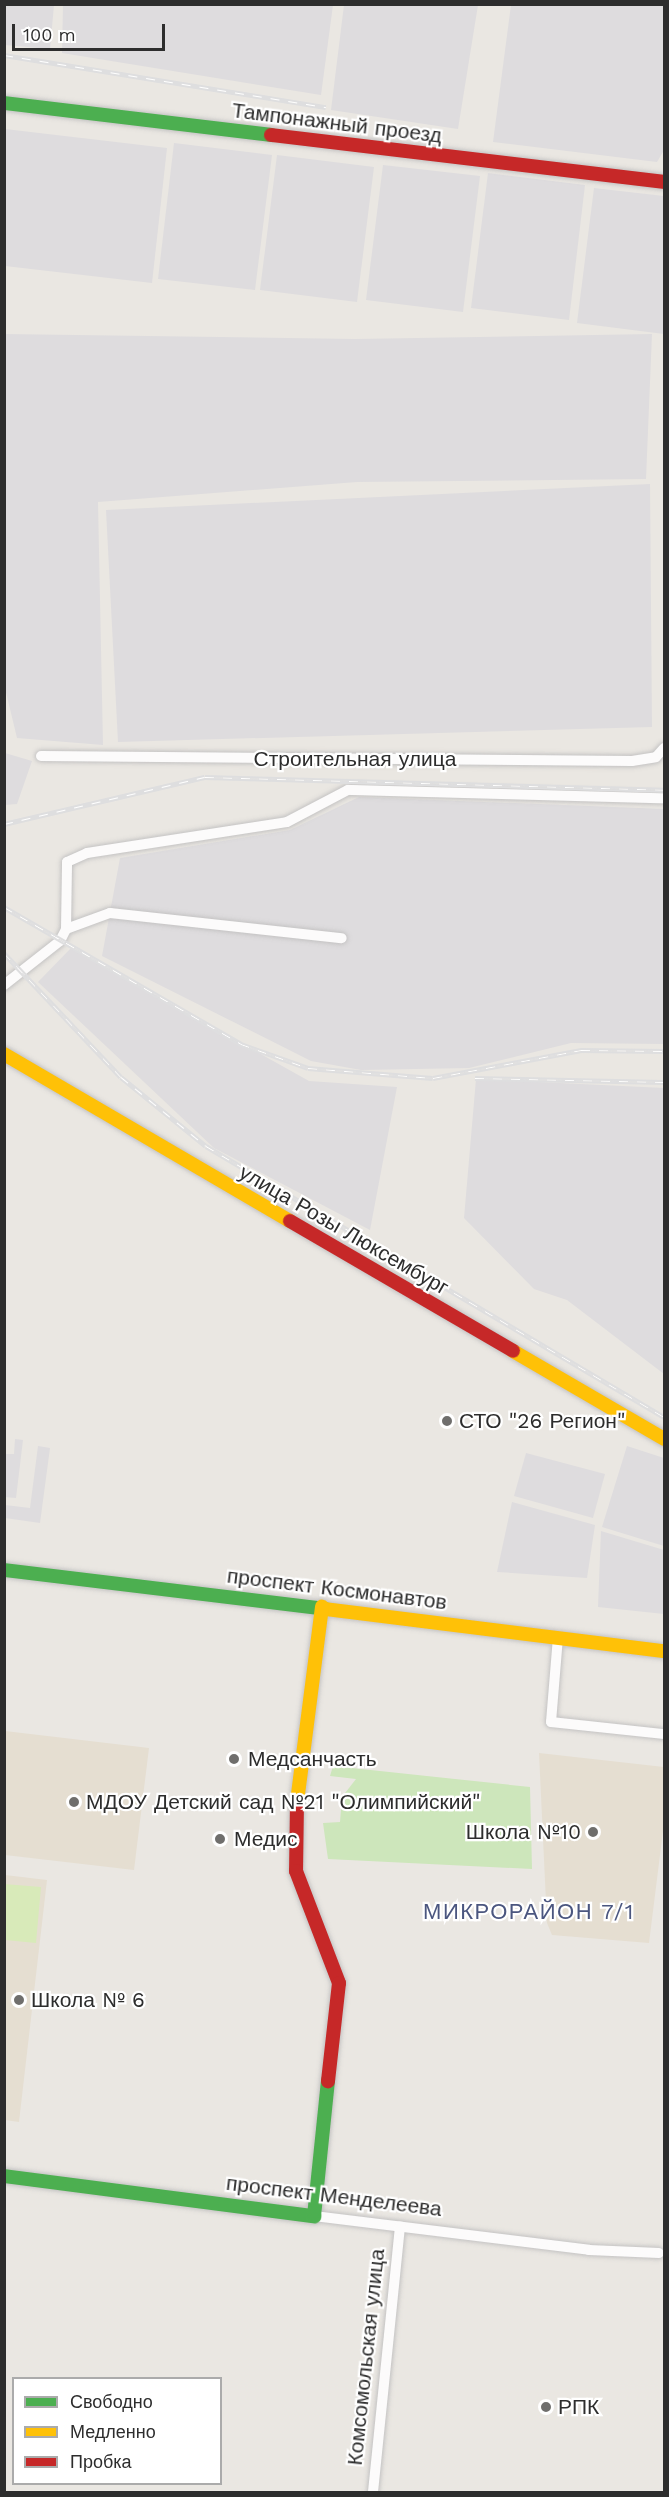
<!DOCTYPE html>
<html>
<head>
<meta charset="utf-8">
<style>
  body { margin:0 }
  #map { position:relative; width:669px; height:2497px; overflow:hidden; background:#eae7e2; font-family:"Work Sans",sans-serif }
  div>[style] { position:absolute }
  .industrial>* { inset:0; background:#dedcde }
  .education>* { inset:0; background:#e5ded1 }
  .green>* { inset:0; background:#cde6bb }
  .pitch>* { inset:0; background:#d8eab9 }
  .roads { filter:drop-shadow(0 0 2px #c4c3c3) drop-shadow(0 0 2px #c4c3c3) }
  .street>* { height:10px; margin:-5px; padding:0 5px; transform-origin:5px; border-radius:5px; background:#fcfbfb }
  .fast>* { height:14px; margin:-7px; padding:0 7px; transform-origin:7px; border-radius:7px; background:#4caf50 }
  .slow>* { height:14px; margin:-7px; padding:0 7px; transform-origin:7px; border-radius:7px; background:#ffc107 }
  .jam>* { height:14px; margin:-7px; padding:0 7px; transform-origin:7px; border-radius:7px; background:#c62828 }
  .rail>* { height:5px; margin-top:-2.5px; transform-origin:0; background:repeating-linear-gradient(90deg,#fff 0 9px,#dededf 0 18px); box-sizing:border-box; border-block:2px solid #dededf }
  .dots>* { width:16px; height:16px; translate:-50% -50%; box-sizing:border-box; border:3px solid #fff; border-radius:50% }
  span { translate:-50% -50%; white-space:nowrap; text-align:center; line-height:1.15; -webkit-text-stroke:4.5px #fff; paint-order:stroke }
  .street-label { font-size:21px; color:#2d2d2d }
  .poi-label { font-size:21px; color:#2d2d2d }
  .left { translate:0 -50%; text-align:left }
  .right { translate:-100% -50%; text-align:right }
  .neighbourhood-label { font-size:22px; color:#4b567f; letter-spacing:1.5px }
  .frame { position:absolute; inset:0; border:6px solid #2d2d2d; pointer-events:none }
  .legend { position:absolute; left:12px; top:2377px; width:210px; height:108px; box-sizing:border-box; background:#fff; border:2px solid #ababab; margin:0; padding:8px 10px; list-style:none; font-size:18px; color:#2d2d2d }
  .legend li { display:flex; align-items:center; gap:12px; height:30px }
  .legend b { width:30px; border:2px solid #ababab }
  .scale { position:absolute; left:12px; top:24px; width:153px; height:27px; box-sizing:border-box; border:3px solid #2d2d2d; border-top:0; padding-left:8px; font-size:18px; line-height:21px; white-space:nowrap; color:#2d2d2d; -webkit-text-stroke:4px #fff; paint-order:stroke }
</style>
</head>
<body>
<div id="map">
  <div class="industrial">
    <i style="clip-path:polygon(5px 4px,54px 5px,50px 49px,5px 45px)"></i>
    <i style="clip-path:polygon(63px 5px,333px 5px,321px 95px,62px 53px)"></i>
    <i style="clip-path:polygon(344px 5px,478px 5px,458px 129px,331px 110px)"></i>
    <i style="clip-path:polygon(511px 5px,664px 5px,664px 150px,657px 162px,493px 142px)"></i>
    <i style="clip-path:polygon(5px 129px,167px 148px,152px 283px,5px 266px)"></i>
    <i style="clip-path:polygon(174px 143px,272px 155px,255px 290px,158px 279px)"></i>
    <i style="clip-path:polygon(277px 155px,374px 167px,357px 302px,260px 290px)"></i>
    <i style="clip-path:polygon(383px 165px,480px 176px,463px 312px,366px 300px)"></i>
    <i style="clip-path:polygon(488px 173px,585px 185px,569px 320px,471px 308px)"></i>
    <i style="clip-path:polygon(594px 188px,664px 196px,664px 334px,577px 323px)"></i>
    <i style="clip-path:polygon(4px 334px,355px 339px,652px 334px,646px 479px,357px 482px,98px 502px,103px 745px,17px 738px,4px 684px)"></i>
    <i style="clip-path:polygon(650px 484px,652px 727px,118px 742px,106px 510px)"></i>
    <i style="clip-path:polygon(5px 753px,32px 761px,17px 804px,5px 805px)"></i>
    <i style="clip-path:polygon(359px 797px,664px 809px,664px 1044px,571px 1043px,469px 1068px,361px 1070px,311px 1061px,102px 956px,120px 858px,290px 830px)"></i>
    <i style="clip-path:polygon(71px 948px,309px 1081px,397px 1087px,370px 1230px,214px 1148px,38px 982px)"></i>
    <i style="clip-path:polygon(476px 1079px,664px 1088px,664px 1374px,567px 1300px,534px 1289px,464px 1218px)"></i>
    <i style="clip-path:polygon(15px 1439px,23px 1440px,16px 1498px,4px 1497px,5px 1454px,14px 1454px)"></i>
    <i style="clip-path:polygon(38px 1446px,50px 1448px,40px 1523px,5px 1518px,5px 1505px,30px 1508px)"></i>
    <i style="clip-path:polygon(627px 1446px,664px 1458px,664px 1546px,602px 1527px)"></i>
    <i style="clip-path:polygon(526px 1453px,605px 1474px,593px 1518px,514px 1496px)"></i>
    <i style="clip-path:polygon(512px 1502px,595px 1525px,587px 1578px,497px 1572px)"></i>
    <i style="clip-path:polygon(601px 1531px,664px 1550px,664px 1614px,598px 1607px)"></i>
  </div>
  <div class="education">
    <i style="clip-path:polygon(5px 1731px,149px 1748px,134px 1870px,5px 1855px)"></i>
    <i style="clip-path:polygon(539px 1753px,664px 1767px,664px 1823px,649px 1943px,552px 1935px,547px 1923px)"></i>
    <i style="clip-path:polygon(5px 1875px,47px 1880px,19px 2122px,5px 2120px)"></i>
  </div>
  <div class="green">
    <i style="clip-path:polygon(333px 1766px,530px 1787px,532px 1869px,328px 1859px,323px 1823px,340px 1822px,342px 1797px,356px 1779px,330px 1776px)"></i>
  </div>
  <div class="pitch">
    <i style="clip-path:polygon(4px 1884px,41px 1887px,36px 1943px,5px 1940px)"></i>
  </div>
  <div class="roads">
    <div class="street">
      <i style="left:41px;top:756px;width:591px;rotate:0.48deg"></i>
      <i style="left:632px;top:761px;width:24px;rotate:-9deg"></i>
      <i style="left:656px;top:757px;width:12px;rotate:-48deg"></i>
      <i style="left:66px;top:929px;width:47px;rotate:-20deg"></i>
      <i style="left:110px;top:913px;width:233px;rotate:6.2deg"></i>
      <i style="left:4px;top:985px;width:71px;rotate:-38.2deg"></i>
      <i style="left:60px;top:941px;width:13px;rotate:-63deg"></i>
      <i style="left:66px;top:929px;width:67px;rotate:-89.1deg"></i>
      <i style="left:67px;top:862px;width:22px;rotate:-24deg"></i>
      <i style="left:87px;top:853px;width:202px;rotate:-8.8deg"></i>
      <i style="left:287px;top:822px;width:69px;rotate:-27.7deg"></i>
      <i style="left:348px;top:790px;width:316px;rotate:1.5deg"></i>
      <i style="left:558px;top:1637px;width:85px;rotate:94.7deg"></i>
      <i style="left:551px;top:1722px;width:114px;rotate:6.1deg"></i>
      <i style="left:314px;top:2216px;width:277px;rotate:7deg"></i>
      <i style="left:589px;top:2250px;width:70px;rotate:2.5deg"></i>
      <i style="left:373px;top:2492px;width:267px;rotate:-84.2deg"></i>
    </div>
    <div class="fast">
      <i style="left:4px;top:103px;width:269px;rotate:6.8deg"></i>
      <i style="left:4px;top:1570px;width:323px;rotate:6.9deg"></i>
      <i style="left:4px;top:2176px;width:313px;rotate:7.4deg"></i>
      <i style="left:314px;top:2216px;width:136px;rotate:-84.1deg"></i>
    </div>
    <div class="slow">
      <i style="left:4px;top:1054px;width:331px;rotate:30.3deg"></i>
      <i style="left:513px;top:1351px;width:175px;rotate:30.2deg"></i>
      <i style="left:325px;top:1609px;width:342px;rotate:7.1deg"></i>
      <i style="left:297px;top:1802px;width:197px;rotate:-82.7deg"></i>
    </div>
    <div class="jam">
      <i style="left:271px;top:135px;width:396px;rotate:6.8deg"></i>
      <i style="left:290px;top:1221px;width:258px;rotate:30.2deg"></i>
      <i style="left:297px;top:1802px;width:69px;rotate:90.8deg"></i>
      <i style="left:296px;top:1871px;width:120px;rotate:69deg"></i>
      <i style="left:339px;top:1983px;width:99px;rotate:96.4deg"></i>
    </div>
  </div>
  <div class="rail">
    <i style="left:4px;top:55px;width:326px;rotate:9.2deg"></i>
    <i style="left:4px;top:824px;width:206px;rotate:-13.2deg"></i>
    <i style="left:205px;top:777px;width:459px;rotate:1.6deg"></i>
    <i style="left:4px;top:907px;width:274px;rotate:30deg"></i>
    <i style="left:241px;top:1044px;width:71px;rotate:19.7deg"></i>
    <i style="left:308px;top:1068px;width:125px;rotate:4.6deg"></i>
    <i style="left:433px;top:1078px;width:151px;rotate:-10.7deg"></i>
    <i style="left:581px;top:1050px;width:83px;rotate:0.7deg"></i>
    <i style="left:4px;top:953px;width:170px;rotate:46.7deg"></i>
    <i style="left:121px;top:1077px;width:109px;rotate:39.1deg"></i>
    <i style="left:206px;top:1146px;width:532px;rotate:30.61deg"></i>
    <i style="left:475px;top:1078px;width:189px;rotate:1.2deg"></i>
  </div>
  <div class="dots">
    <i style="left:447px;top:1421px;background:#6f6e6c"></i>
    <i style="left:234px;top:1759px;background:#6f6e6c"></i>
    <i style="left:74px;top:1802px;background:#6f6e6c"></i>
    <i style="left:593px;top:1832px;background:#6f6e6c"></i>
    <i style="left:220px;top:1839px;background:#6f6e6c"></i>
    <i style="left:19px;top:2000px;background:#6f6e6c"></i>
    <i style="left:546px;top:2407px;background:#6f6e6c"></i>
  </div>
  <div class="street-label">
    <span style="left:337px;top:123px;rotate:7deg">Тампонажный проезд</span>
    <span style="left:355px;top:759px">Строительная улица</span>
    <span style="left:344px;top:1230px;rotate:30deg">улица Розы Люксембург</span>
    <span style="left:337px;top:1589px;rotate:7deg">проспект Космонавтов</span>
    <span style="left:334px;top:2196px;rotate:7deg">проспект Менделеева</span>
    <span style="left:366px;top:2357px;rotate:-84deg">Комсомольская улица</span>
  </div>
  <div class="poi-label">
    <span class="left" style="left:459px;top:1421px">СТО "26 Регион"</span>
    <span class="left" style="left:248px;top:1759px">Медсанчасть</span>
    <span class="left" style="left:86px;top:1802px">МДОУ Детский сад №21 "Олимпийский"</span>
    <span class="right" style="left:581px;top:1832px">Школа №10</span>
    <span class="left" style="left:234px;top:1839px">Медис</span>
    <span class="left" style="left:31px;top:2000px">Школа № 6</span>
    <span class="left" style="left:558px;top:2407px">РПК</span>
  </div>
  <div class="neighbourhood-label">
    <span style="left:529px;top:1912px">МИКРОРАЙОН 7/1</span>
  </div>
  <div class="frame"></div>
  <ul class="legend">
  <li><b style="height:8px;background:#4caf50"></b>Свободно</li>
  <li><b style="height:8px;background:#ffc107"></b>Медленно</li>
  <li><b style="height:8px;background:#c62828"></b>Пробка</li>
  </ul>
  <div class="scale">100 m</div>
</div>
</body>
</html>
